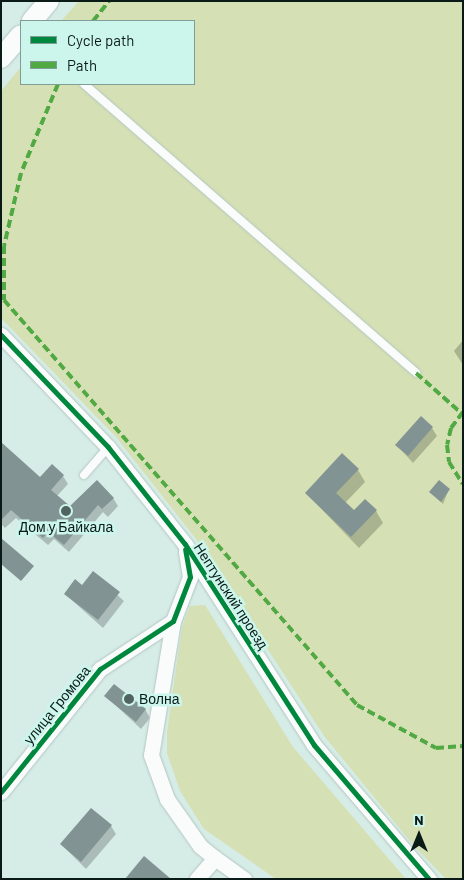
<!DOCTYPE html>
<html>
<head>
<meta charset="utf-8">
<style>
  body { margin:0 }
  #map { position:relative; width:464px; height:880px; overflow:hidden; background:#d6ece7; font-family:Barlow,sans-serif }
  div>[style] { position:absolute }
  .green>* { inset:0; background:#d5e0b4 }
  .shadow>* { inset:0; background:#0003 }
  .building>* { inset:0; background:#829393 }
  .roads { filter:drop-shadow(0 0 1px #b4c6c2) drop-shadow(0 0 1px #b4c6c2) }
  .lane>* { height:8px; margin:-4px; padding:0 4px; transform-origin:4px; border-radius:4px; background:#f9fcfb }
  .street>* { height:15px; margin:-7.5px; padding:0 7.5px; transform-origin:7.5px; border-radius:7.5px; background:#f9fcfb }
  .secondary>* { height:20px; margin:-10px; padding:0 10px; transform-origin:10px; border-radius:10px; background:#f9fcfb }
  .quiet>* { height:4px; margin-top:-2px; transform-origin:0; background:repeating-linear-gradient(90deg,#50a942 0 8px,transparent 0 12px) }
  .cycleway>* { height:5px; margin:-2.5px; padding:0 2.5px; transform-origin:2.5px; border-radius:2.5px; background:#00873e }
  .dots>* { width:14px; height:14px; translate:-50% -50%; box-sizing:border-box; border:2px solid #ccf6ec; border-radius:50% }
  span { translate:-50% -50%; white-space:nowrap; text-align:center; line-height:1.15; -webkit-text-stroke:5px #ccf6ec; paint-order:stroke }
  .poi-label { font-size:14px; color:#0a1a17 }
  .left { translate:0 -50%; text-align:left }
  .street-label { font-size:14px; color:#0a1a17 }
  .frame { position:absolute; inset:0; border:2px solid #0a1a17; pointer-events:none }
  .legend { position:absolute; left:20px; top:20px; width:175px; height:65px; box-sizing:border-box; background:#ccf6ec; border:1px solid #7e9e97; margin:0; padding:6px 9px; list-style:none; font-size:15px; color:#0a1a17 }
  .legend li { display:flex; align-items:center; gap:10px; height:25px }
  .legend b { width:25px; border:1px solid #7e9e97 }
  .north { position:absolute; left:394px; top:810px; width:50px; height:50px; -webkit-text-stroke:4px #ccf6ec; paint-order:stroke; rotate:0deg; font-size:14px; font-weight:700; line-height:20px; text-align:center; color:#0a1a17 }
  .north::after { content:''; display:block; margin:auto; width:18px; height:22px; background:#0a1a17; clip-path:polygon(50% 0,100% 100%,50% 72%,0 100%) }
</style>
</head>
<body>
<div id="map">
  <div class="green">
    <i style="clip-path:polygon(79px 1px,463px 1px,463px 879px,446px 879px,414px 846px,324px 736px,196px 539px,115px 436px,1px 318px,1px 91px,21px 67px,21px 84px,194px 84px,194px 21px,61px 21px)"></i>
    <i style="clip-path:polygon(205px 605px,293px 747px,406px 879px,276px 879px,204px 829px,180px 791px,167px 753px,167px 732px,182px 627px,190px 606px)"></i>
  </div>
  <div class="shadow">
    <i style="clip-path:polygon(463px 340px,463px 365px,454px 351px)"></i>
    <i style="clip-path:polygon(432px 428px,437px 436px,413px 463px,397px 445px)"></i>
    <i style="clip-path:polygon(1px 450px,40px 479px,63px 476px,68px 484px,57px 496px,70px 508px,113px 498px,118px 506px,108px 517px,103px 512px,69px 552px,54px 539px,48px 545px,16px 518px,5px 528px,1px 524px)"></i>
    <i style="clip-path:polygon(358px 470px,365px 482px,345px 503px,354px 512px,376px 511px,383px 523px,359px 548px,306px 493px)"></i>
    <i style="clip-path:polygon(449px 489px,443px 504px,430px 492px)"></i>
    <i style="clip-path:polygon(93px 573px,124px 601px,103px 628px,65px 594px,82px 587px)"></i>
    <i style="clip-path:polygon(106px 696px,145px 709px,150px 718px,141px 729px)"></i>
    <i style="clip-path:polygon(111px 826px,116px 834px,86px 869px,62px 845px)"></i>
  </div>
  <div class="building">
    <i style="clip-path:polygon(421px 416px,433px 427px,408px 456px,395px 445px)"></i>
    <i style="clip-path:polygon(1px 442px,40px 477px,52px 464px,64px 475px,51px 490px,70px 506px,97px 480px,114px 498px,102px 509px,98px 505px,64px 545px,48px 532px,43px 538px,11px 510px,1px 520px)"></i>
    <i style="clip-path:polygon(342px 453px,359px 469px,336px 493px,354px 510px,365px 499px,377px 510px,351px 537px,305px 493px)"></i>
    <i style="clip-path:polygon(439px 480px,450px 489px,441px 502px,429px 492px)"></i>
    <i style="clip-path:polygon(1px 538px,34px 566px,21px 581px,1px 564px)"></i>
    <i style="clip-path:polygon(93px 571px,120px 592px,98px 620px,64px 594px,75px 579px,82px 585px)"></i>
    <i style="clip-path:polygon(114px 684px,146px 709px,136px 722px,104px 696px)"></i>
    <i style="clip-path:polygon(91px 808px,112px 825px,81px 862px,60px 844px)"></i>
    <i style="clip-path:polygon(144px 856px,171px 879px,125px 879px)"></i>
  </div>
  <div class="roads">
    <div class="lane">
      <i style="left:84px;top:84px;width:440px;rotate:41deg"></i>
      <i style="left:84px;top:475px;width:37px;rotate:-49deg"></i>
    </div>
    <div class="street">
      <i style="left:1px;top:335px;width:155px;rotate:46.3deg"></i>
      <i style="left:108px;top:447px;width:124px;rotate:51.6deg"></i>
      <i style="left:185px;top:544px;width:239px;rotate:57.3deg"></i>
      <i style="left:314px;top:745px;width:177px;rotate:49.4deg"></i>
      <i style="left:173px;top:621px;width:136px;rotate:99.3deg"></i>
      <i style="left:151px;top:755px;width:47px;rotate:70deg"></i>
      <i style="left:167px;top:799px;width:57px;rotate:54.9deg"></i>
      <i style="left:200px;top:846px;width:19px;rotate:39deg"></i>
      <i style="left:215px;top:858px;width:28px;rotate:131deg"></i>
      <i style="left:1px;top:792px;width:158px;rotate:-51.2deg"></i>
      <i style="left:100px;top:669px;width:87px;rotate:-33.3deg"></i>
      <i style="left:173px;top:621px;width:47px;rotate:-68.9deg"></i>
      <i style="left:190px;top:577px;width:26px;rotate:-99deg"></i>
      <i style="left:215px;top:858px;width:36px;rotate:36deg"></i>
    </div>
    <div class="secondary">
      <i style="left:32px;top:21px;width:26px;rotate:-50deg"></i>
      <i style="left:1px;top:58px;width:30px;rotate:-49deg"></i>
    </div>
  </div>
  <div class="quiet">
    <i style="left:93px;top:21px;width:26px;rotate:-51deg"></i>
    <i style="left:58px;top:84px;width:96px;rotate:112.6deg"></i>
    <i style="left:21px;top:173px;width:75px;rotate:103.1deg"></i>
    <i style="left:4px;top:246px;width:54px;rotate:90deg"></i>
    <i style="left:4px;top:300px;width:537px;rotate:48.92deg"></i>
    <i style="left:357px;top:705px;width:90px;rotate:28.6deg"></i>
    <i style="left:436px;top:748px;width:27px;rotate:-4deg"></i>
    <i style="left:416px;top:373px;width:60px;rotate:41.6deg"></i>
    <i style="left:463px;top:412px;width:20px;rotate:127deg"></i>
    <i style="left:451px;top:428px;width:17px;rotate:103deg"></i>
    <i style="left:447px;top:445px;width:17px;rotate:83deg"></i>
    <i style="left:449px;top:462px;width:26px;rotate:58deg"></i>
  </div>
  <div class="cycleway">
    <i style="left:1px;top:335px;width:155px;rotate:46.3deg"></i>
    <i style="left:108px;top:447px;width:124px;rotate:51.6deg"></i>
    <i style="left:185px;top:544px;width:239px;rotate:57.3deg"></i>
    <i style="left:314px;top:745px;width:177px;rotate:49.4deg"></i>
    <i style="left:1px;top:792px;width:158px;rotate:-51.2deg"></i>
    <i style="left:100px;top:669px;width:87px;rotate:-33.3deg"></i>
    <i style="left:173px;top:621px;width:47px;rotate:-68.9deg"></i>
    <i style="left:190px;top:577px;width:28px;rotate:-100deg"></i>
  </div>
  <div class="dots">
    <i style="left:66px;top:511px;background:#516460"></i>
    <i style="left:129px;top:699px;background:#516460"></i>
  </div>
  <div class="poi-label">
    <span style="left:66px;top:527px">Дом у Байкала</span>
    <span class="left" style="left:139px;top:699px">Волна</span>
  </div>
  <div class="street-label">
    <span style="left:231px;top:596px;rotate:57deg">Нептунский проезд</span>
    <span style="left:57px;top:705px;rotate:-51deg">улица Громова</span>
  </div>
  <div class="frame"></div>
  <ul class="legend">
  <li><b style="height:6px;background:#00873e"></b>Cycle path</li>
  <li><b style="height:6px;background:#50a942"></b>Path</li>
  </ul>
  <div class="north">N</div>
</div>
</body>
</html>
